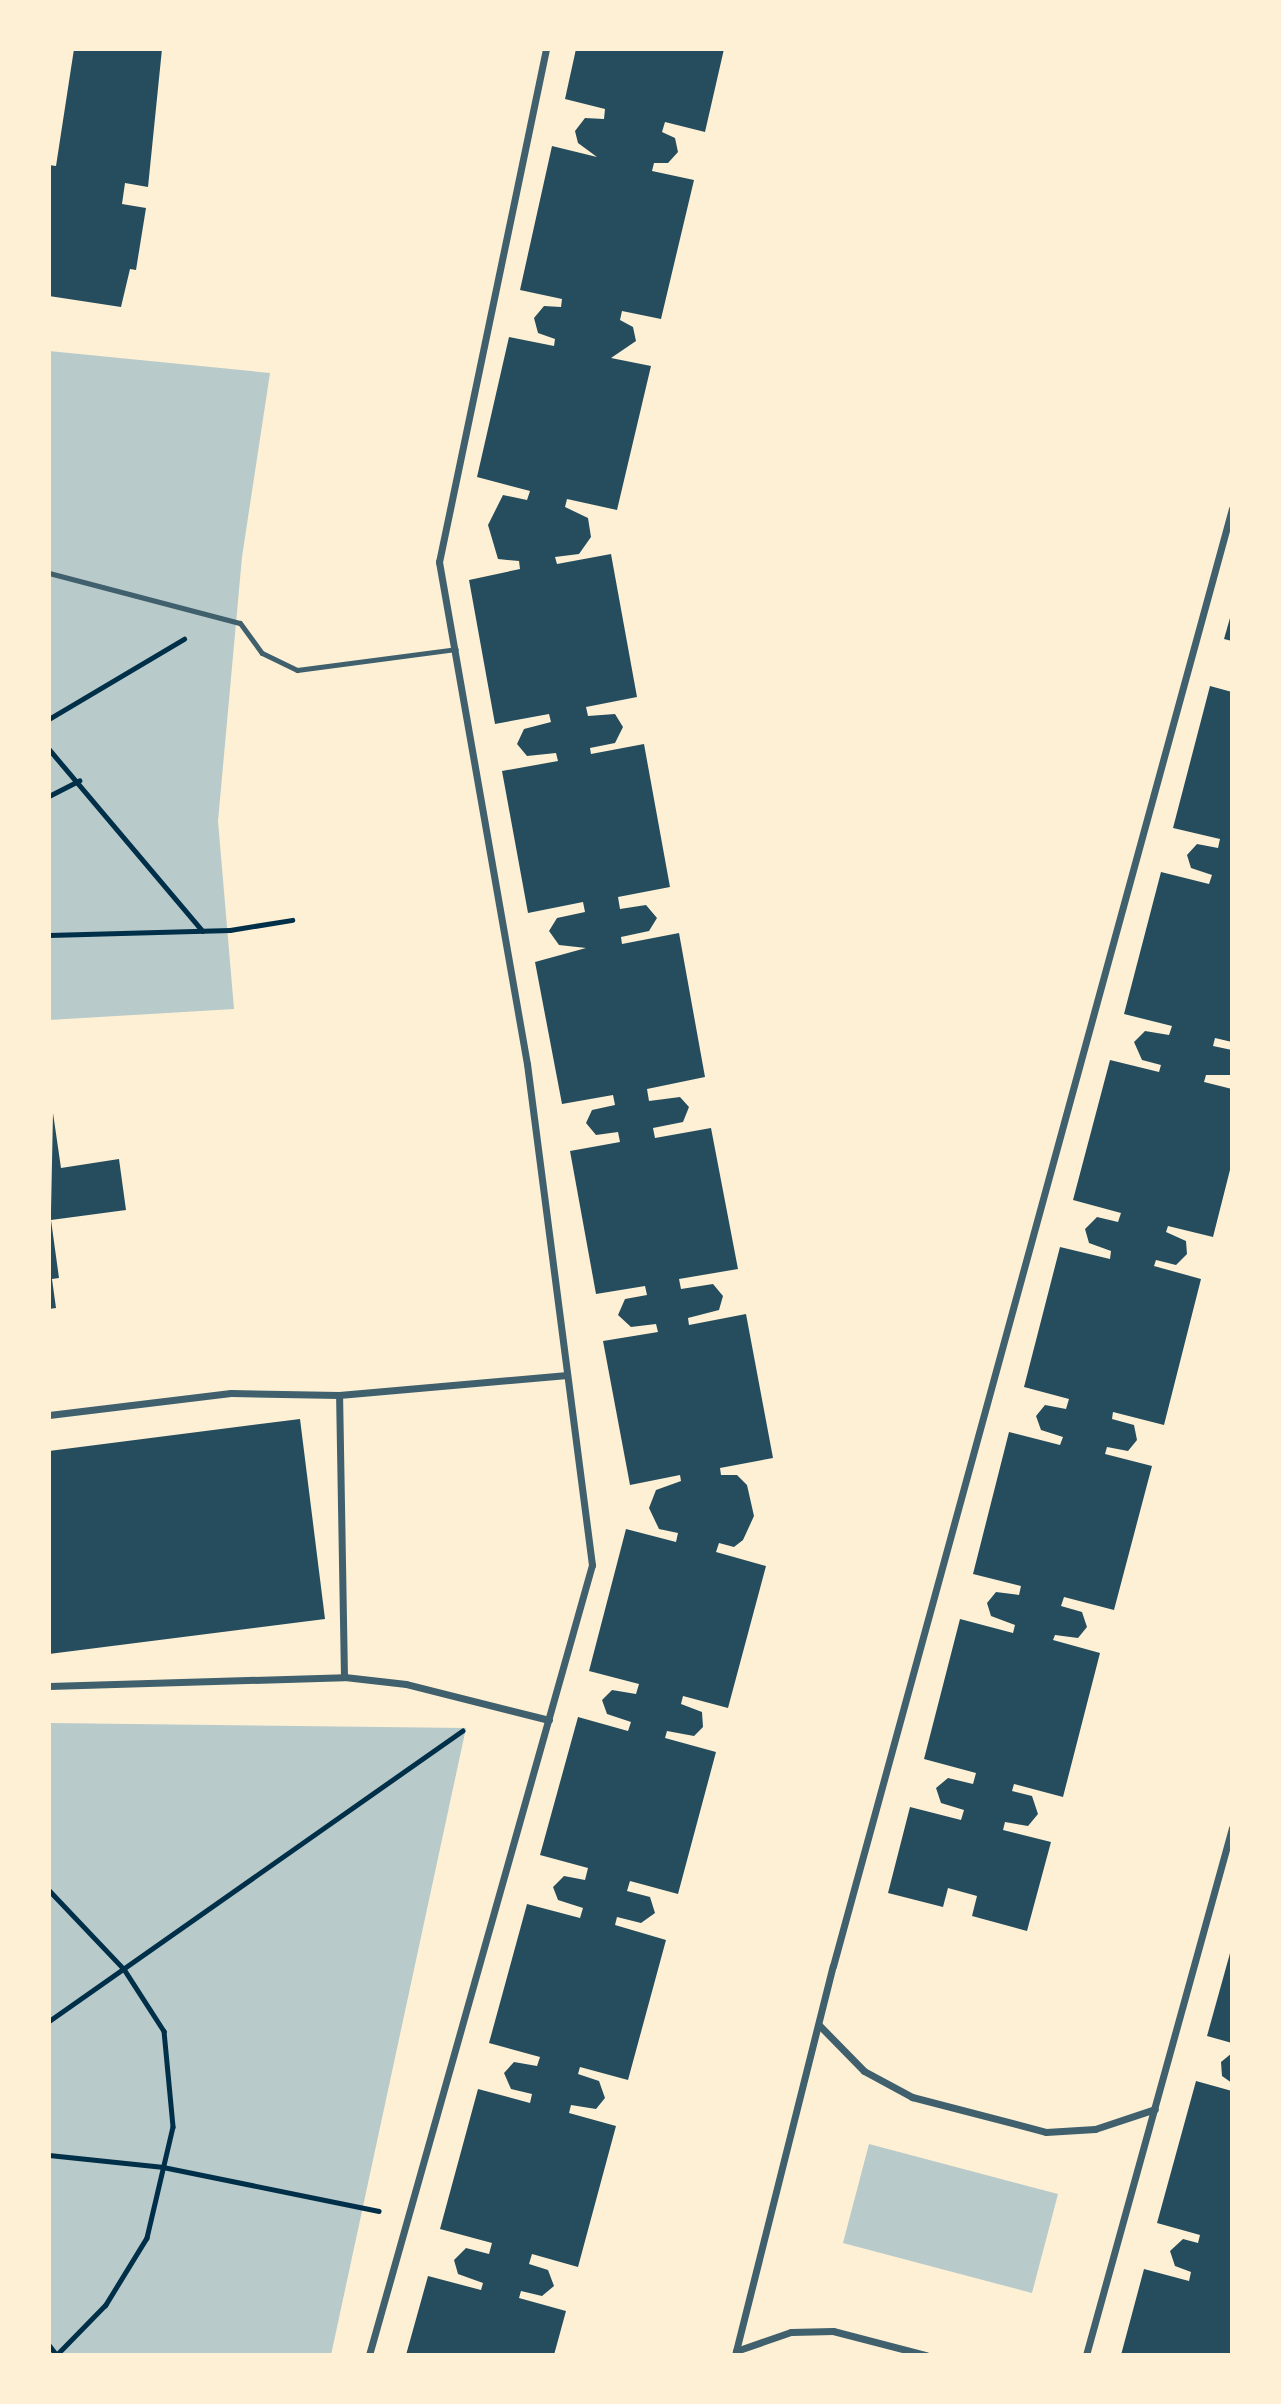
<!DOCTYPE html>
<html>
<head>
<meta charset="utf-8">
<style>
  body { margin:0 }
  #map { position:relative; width:1281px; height:2404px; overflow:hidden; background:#fdf0d5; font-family:Commissioner,sans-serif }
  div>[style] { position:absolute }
  .green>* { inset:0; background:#b9caca }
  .building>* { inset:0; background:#264d5e }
  .path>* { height:4.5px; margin:-2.25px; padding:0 2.25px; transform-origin:2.25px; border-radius:2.25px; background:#003049 }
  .service>* { height:5px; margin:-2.5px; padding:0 2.5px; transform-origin:2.5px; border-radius:2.5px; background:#3f606c }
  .minor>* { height:7px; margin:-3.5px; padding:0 3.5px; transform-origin:3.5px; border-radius:3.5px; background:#3f606c }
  span { translate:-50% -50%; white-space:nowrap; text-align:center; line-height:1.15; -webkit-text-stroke:5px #fdf0d5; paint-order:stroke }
  .frame { position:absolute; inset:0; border:51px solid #fdf0d5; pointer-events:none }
</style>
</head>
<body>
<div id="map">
  <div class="green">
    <i style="clip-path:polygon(49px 351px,270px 373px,242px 557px,218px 821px,234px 1009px,49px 1020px)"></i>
    <i style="clip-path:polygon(49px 1723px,466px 1728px,331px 2355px,49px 2355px)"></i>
    <i style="clip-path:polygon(869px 2144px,1058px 2194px,1032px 2293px,843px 2243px)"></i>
  </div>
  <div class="building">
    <i style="clip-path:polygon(74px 49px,162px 49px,148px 187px,125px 183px,122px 204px,146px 208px,136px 270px,130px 269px,121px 307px,49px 296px,49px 165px,56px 166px)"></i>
    <i style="clip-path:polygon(576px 49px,724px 49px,705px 132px,665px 122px,662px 132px,675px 138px,678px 152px,668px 163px,654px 163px,652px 171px,694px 180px,661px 319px,622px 311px,620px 320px,633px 327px,636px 341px,611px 358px,651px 366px,617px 510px,567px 499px,565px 507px,588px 518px,591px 537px,579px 554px,555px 557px,557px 564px,611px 554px,637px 697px,586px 707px,588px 716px,615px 714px,623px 727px,615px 743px,590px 748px,591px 754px,644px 744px,670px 887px,618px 897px,620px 909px,646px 905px,657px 918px,649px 931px,621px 937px,622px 944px,679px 933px,705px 1077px,647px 1089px,649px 1101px,680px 1097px,689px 1107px,683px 1122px,653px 1128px,655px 1138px,711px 1128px,738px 1269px,679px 1279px,681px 1289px,713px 1284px,723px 1296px,719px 1310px,688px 1318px,689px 1325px,746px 1314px,773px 1458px,720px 1468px,721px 1475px,737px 1475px,747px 1485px,754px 1516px,743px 1540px,734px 1547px,719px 1543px,716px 1552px,766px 1566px,728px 1708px,683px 1696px,681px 1704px,702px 1712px,703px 1727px,694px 1736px,667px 1731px,665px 1738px,716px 1752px,678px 1894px,630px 1881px,627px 1891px,650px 1897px,655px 1913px,641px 1923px,617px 1917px,615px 1925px,666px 1940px,628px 2080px,580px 2067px,578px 2074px,599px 2081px,605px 2098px,596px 2109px,571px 2105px,569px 2113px,616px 2126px,578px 2267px,532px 2254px,529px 2264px,548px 2270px,554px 2286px,542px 2296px,521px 2291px,519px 2298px,566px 2311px,554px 2355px,406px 2355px,428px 2276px,481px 2290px,483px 2283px,458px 2274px,454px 2260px,466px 2248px,489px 2254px,492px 2243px,440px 2229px,478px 2089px,530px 2103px,532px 2094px,511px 2089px,504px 2073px,514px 2062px,537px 2066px,540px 2057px,489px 2043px,527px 1904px,580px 1918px,583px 1908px,558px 1900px,553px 1887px,564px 1876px,585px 1880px,588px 1868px,540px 1855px,578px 1717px,628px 1731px,631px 1722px,607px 1714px,602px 1700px,612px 1690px,636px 1694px,639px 1684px,589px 1671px,626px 1529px,676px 1542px,678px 1533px,659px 1529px,649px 1508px,656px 1490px,681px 1481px,680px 1475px,630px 1485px,603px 1341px,658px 1332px,656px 1324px,631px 1327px,618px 1315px,625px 1299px,647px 1295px,645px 1286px,596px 1294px,570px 1151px,620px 1142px,618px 1132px,596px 1135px,586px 1123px,592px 1110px,615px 1105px,613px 1095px,562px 1104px,535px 962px,586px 948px,559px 945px,549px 931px,557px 918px,585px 912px,583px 902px,528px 913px,502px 771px,558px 761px,556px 753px,527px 756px,517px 744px,524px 729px,551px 722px,549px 714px,495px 724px,469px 580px,520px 569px,519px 561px,498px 559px,488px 525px,503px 495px,527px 500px,530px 491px,477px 477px,509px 337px,554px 346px,555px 339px,538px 333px,534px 318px,544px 306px,561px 307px,562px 299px,520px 290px,552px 146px,597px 157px,578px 143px,575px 131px,585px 118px,604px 119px,605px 109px,565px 99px)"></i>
    <i style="clip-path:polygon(1232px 611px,1232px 641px,1224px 639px)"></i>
    <i style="clip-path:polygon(1210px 686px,1232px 692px,1232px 1042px,1215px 1038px,1213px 1046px,1232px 1050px,1232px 1075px,1206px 1075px,1204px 1082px,1232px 1089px,1232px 1162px,1213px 1237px,1168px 1226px,1166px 1232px,1186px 1241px,1187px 1254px,1176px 1265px,1156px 1260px,1154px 1266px,1201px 1279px,1164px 1425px,1113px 1412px,1112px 1419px,1134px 1425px,1137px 1440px,1128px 1451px,1107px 1447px,1105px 1454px,1152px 1466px,1114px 1610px,1064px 1597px,1061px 1606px,1082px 1612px,1087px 1627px,1078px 1638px,1055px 1635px,1053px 1640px,1100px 1653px,1063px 1797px,1014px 1784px,1012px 1791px,1032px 1796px,1038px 1814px,1028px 1826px,1005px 1822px,1003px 1830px,1051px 1842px,1027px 1931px,972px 1916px,977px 1896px,948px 1888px,943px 1907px,888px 1893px,910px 1807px,961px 1820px,964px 1810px,941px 1803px,936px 1788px,948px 1778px,973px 1784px,976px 1773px,924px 1759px,960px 1619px,1013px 1633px,1015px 1625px,991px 1616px,987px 1603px,996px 1592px,1019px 1595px,1021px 1586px,973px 1574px,1009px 1432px,1060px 1445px,1063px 1437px,1041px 1430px,1036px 1416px,1045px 1405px,1066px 1409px,1069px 1399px,1024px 1387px,1060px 1247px,1110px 1259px,1111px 1251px,1089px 1243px,1085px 1229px,1097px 1217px,1118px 1222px,1121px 1213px,1073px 1200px,1110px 1060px,1159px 1072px,1161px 1065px,1142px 1060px,1134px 1042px,1145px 1031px,1169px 1035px,1172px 1026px,1124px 1014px,1161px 872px,1209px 884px,1212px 875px,1191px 868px,1187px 855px,1197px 844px,1218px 848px,1220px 839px,1173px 828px)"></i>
    <i style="clip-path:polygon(53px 1113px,61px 1168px,119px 1159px,126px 1210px,51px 1220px,59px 1278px,52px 1279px,56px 1308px,49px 1309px)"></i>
    <i style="clip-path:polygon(300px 1419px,325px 1619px,49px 1654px,49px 1451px)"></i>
    <i style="clip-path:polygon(1232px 1946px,1232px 2043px,1207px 2036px)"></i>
    <i style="clip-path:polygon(1232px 2053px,1232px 2083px,1222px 2076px,1221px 2062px)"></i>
    <i style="clip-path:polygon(1196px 2081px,1232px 2091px,1232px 2355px,1121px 2355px,1144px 2269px,1189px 2281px,1191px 2272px,1175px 2266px,1170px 2251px,1183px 2239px,1198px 2243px,1200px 2235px,1157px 2223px)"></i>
  </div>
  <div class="path">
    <i style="left:49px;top:719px;width:157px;rotate:-30.7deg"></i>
    <i style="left:49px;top:749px;width:238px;rotate:49.8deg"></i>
    <i style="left:49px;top:796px;width:34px;rotate:-27deg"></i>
    <i style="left:49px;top:935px;width:181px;rotate:-1.6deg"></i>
    <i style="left:230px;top:930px;width:63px;rotate:-9.2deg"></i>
    <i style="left:49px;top:1890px;width:109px;rotate:46.5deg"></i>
    <i style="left:124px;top:1969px;width:74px;rotate:57.2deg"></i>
    <i style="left:164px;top:2031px;width:96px;rotate:84.6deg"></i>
    <i style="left:173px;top:2127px;width:114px;rotate:103.2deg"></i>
    <i style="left:147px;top:2238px;width:79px;rotate:121.5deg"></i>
    <i style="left:106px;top:2305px;width:70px;rotate:134.4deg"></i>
    <i style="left:49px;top:2021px;width:505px;rotate:-35.08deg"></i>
    <i style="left:49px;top:2155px;width:115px;rotate:6deg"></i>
    <i style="left:163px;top:2167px;width:220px;rotate:11.5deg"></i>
    <i style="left:49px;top:2345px;width:11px;rotate:52deg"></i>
  </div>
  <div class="service">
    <i style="left:49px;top:573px;width:197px;rotate:14.7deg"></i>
    <i style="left:240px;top:623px;width:37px;rotate:54deg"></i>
    <i style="left:262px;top:653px;width:39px;rotate:26deg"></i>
    <i style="left:297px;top:670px;width:160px;rotate:-7.5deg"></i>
  </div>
  <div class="minor">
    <i style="left:49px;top:1415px;width:183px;rotate:-6.9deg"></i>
    <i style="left:231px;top:1393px;width:108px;rotate:1.1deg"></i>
    <i style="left:49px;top:1686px;width:295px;rotate:-1.7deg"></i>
    <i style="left:549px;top:1720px;width:147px;rotate:-165.9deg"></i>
    <i style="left:406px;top:1684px;width:62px;rotate:-173.6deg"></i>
    <i style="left:344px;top:1677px;width:282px;rotate:-91deg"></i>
    <i style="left:339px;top:1395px;width:229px;rotate:-5deg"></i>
    <i style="left:819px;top:2025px;width:64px;rotate:45.6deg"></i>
    <i style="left:864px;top:2071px;width:55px;rotate:28.4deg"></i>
    <i style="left:912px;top:2097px;width:138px;rotate:14.6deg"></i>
    <i style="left:1046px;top:2132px;width:49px;rotate:-3.5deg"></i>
    <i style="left:1095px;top:2129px;width:63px;rotate:-18.4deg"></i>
    <i style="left:736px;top:2351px;width:58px;rotate:-19.1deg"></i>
    <i style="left:791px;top:2332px;width:42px;rotate:-1.4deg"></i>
    <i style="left:833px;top:2331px;width:96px;rotate:14.5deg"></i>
    <i style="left:369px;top:2355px;width:821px;rotate:-74.24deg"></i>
    <i style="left:592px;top:1565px;width:505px;rotate:-97.39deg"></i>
    <i style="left:527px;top:1064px;width:510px;rotate:-99.94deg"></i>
    <i style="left:439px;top:562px;width:524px;rotate:-78.22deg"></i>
    <i style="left:735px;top:2355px;width:401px;rotate:-75.9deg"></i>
    <i style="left:833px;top:1966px;width:1511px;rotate:-74.69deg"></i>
    <i style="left:1086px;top:2355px;width:547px;rotate:-74.52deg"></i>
  </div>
  <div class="frame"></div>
</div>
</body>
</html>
